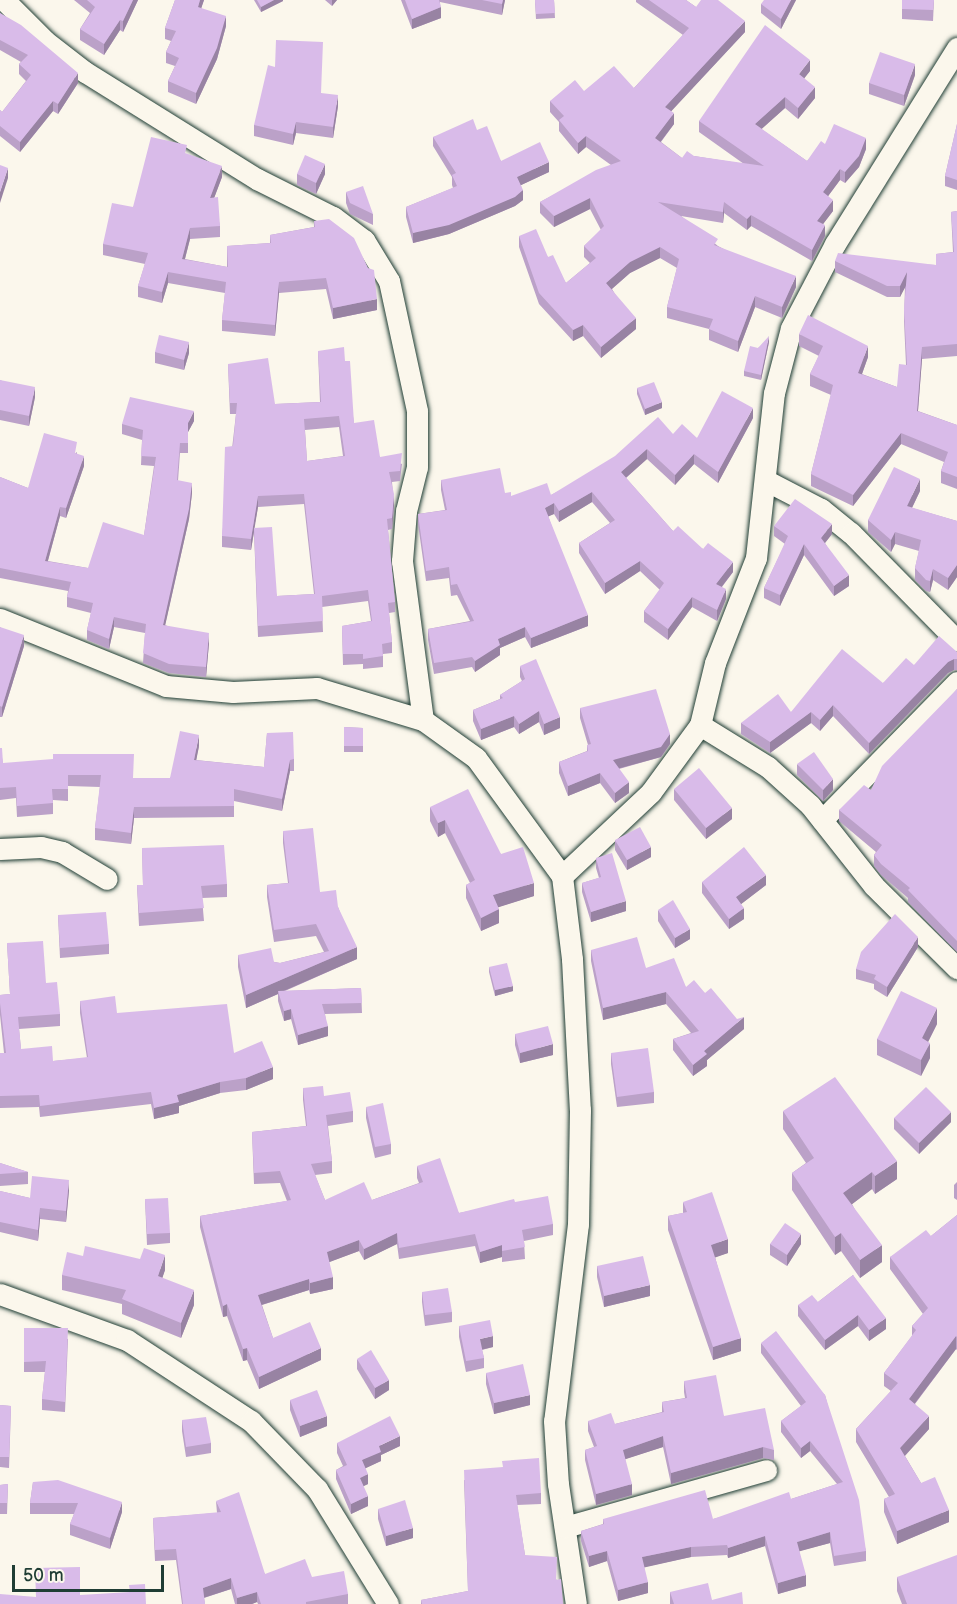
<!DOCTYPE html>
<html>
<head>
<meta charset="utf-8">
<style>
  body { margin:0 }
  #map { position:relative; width:957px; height:1604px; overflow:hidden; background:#fbf7ec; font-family:"Balsamiq Sans",sans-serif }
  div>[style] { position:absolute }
  .roads { filter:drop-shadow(0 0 2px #1f3d34) drop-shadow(0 0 2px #1f3d34) }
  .minor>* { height:21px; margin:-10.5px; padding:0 10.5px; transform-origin:10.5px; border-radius:10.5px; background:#fbf7ec }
  .wall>* { inset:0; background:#bba1c8 }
  .shaded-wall>* { inset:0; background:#9883a3 }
  .building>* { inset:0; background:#d9bbe9 }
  span { translate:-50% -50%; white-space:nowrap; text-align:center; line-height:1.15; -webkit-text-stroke:5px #fbf7ec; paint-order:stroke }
  .scale { position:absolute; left:12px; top:1565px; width:152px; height:27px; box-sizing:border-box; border:3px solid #1f3d34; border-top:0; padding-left:8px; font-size:18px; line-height:21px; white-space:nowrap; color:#1f3d34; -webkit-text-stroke:4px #fbf7ec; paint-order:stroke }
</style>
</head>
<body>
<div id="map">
  <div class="roads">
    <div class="minor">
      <i style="left:4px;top:0;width:58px;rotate:45deg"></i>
      <i style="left:45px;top:41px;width:51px;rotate:37.8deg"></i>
      <i style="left:85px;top:72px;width:203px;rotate:31.9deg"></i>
      <i style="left:257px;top:179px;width:85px;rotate:26.6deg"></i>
      <i style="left:333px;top:217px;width:39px;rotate:37deg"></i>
      <i style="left:364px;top:240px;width:48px;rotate:58.6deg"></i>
      <i style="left:389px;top:281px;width:133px;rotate:77.8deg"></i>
      <i style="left:417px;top:411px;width:56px;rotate:90deg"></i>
      <i style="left:417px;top:467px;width:45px;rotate:104deg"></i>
      <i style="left:406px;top:511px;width:50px;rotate:94.6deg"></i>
      <i style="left:402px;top:561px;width:160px;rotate:82.5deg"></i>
      <i style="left:765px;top:480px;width:63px;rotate:27.4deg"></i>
      <i style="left:821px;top:509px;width:38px;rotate:39deg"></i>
      <i style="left:851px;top:533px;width:151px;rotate:45.5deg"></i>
      <i style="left:0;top:619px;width:179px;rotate:22deg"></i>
      <i style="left:166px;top:686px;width:67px;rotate:5.1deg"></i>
      <i style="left:233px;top:692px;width:84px;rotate:-2.7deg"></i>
      <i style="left:317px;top:688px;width:111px;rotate:16.8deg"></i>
      <i style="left:423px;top:720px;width:65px;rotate:35.6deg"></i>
      <i style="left:476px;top:758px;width:146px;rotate:53.9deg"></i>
      <i style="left:562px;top:876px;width:84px;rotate:83.1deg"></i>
      <i style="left:572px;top:959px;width:151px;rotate:87deg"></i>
      <i style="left:580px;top:1110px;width:114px;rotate:91deg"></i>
      <i style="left:578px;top:1224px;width:198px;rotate:96.9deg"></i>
      <i style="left:554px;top:1421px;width:63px;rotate:86.4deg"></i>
      <i style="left:558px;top:1484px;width:121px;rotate:81.5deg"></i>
      <i style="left:700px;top:725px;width:80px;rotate:31.7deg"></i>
      <i style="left:768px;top:767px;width:57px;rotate:42.1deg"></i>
      <i style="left:810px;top:805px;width:103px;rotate:51.7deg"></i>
      <i style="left:874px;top:886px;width:117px;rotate:44.7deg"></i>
      <i style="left:822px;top:820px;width:193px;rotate:-45.6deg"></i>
      <i style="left:0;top:849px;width:41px;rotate:-2.8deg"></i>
      <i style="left:41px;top:847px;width:22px;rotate:13deg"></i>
      <i style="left:62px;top:852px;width:52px;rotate:31deg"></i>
      <i style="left:562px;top:876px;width:122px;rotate:-43.3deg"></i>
      <i style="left:651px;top:792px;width:83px;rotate:-53.8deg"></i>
      <i style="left:700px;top:725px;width:64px;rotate:-76.4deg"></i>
      <i style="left:715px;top:663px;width:113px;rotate:-68.7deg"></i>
      <i style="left:756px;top:558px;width:166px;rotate:-83.8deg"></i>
      <i style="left:774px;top:393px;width:67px;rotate:-75.3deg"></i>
      <i style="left:791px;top:328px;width:95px;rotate:-62.4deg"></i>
      <i style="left:835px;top:244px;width:231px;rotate:-58.1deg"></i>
      <i style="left:0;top:1294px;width:135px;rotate:19.9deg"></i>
      <i style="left:127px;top:1340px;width:148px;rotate:33.2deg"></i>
      <i style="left:251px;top:1421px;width:95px;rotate:45.9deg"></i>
      <i style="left:317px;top:1489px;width:135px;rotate:58.3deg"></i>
      <i style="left:565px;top:1527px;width:209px;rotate:-15.8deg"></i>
    </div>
  </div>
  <div class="wall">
    <i style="clip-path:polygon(74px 0,138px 0,123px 32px,120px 30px,104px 55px,80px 40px,80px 29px,90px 13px)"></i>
    <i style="clip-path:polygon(175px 0,204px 0,201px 8px,226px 26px,217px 59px,196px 104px,168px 92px,168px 81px,175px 66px,166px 63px,166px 52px,171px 41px,165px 39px,165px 28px)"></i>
    <i style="clip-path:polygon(254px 0,283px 0,283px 1px,261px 12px)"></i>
    <i style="clip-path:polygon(325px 0,337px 0,332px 6px)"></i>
    <i style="clip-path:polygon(401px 0,505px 0,502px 15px,440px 2px,441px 18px,412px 29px)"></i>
    <i style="clip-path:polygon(535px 0,554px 0,555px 18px,536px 19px)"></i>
    <i style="clip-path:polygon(636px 0,686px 0,696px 7px,745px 32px,671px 111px,674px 124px,661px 142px,682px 158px,694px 156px,744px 164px,699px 132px,699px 121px,810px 71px,804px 78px,815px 98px,798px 119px,785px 108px,761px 129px,807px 161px,825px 144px,866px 149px,859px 167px,845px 183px,840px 180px,828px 196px,833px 211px,823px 224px,825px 236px,812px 261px,751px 226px,747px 230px,724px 213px,723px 223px,681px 216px,718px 246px,796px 287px,782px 318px,755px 307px,738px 352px,709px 340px,709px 329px,667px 318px,667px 307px,677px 268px,660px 258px,630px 273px,612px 289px,636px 329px,601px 358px,583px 336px,573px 341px,539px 304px,519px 247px,519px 236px,548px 257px,566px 283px,590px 263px,584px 257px,584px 246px,601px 230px,590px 209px,554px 227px,540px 213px,540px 202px,611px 165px,586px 147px,578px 154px,559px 131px,559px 122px,550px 112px,550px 101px,584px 91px,634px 88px,683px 35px,636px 2px)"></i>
    <i style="clip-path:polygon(796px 0,781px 29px,761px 13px,761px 4px)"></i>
    <i style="clip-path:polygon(902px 0,934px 0,933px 21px,902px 19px)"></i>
    <i style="clip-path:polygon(0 13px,78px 83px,58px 114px,53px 111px,20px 152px,0 136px,0 110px,2px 112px,26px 81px,19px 74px,19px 64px,21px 62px,0 50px)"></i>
    <i style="clip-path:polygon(915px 75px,904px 106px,869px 94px,869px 83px)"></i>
    <i style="clip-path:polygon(321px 93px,338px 106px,333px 138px,296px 133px,293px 145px,254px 136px,254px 125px)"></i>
    <i style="clip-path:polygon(957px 124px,957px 190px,945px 186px,945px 176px)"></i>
    <i style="clip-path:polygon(477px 130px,501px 161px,549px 172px,521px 185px,523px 200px,515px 206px,449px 234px,413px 243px,406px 217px,406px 207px,453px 188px,452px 185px,452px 177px,433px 146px,433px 137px)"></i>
    <i style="clip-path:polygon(187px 154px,222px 177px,214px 198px,220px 226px,220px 237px,190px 239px,185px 259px,227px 267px,227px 246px,270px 243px,270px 235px,314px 227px,314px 221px,377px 310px,333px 319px,326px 289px,279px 293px,275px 336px,222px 331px,222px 320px,225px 293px,168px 283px,162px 303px,138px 297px,138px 286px,145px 264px,103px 255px,103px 244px,133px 207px)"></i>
    <i style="clip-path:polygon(297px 174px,325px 174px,316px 194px,297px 185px)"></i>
    <i style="clip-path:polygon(346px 192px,373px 214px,373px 225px,350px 214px,346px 203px)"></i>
    <i style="clip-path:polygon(957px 211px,957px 356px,922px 359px,918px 411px,957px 425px,957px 489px,941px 483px,941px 471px,944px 462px,901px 444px,853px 506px,811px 486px,811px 474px,831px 395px,810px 386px,810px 374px,819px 356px,799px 346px,799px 334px,868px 357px,862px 374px,897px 387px,906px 365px,904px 321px,905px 286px,900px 297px,887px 297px,835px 272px,835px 261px,936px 265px,936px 254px,953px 252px,951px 212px)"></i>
    <i style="clip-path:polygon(769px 342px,761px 380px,744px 376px,744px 371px,758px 348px)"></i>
    <i style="clip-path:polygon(evenodd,318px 351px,345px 361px,354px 423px,380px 457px,402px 464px,400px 481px,392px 482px,394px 505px,392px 529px,388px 530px,395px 602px,395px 612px,389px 613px,392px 642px,392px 653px,383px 654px,383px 667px,363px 669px,363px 664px,343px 665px,342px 626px,371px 621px,368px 601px,322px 607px,323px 632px,258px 637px,254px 532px,251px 550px,222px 547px,222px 536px,236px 414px,230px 414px,228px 364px,275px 404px,320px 402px,318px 351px,339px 427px,343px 456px,307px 461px,305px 430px,339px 427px,318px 351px,304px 504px,314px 594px,277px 596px,254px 528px,258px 507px,304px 504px)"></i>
    <i style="clip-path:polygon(155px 352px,189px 353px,184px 370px,155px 363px)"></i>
    <i style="clip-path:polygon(0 380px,35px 397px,29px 426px,0 420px)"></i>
    <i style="clip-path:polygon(637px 388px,662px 408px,645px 415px,637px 394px)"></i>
    <i style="clip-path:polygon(753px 418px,718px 483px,694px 464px,675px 485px,647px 459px,626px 478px,673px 531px,703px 549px,733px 572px,722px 587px,726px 599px,717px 621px,692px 607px,668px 640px,644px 622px,644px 611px,660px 590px,640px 571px,605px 594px,579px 553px,579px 543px,610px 523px,592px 502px,559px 522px,554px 514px,548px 516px,588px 626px,531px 648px,525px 637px,500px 648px,500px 655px,475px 672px,472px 667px,434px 674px,428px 640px,428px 629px,470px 621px,457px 595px,451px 596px,449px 578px,426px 581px,418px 524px,418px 514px,445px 510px,441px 490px,441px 480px,505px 493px,511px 496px,551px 495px,673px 434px,697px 438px)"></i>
    <i style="clip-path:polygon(194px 421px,188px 432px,188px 453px,180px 453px,178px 481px,192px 493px,189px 519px,165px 625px,209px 643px,206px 677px,169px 673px,143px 663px,145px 633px,114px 627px,109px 649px,87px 640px,87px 630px,91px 613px,67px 607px,67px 597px,68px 591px,0 578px,0 477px,28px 488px,77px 452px,77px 454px,84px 466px,66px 518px,60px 516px,48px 561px,88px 568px,144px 535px,154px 466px,141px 465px,142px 440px,122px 434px,122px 424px)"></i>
    <i style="clip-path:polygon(920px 491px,912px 508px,957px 521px,957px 577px,948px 590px,933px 580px,930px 592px,926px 591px,915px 580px,915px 568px,919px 551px,895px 544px,891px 552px,868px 532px,868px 520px)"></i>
    <i style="clip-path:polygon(774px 526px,832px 534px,825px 543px,849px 586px,834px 596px,804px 555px,780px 606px,764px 598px,764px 588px,785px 544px,774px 536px)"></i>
    <i style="clip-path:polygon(0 627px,24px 646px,2px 717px,0 717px)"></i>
    <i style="clip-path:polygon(957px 652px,957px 670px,954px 670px,948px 673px,869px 754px,833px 716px,820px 731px,811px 723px,770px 753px,741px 734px,741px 723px,791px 712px,883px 683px,914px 665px)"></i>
    <i style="clip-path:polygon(520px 666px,560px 728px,544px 735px,539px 722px,519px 734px,514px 727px,481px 740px,473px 721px,473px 710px,500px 699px,500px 695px,522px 681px,520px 677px)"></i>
    <i style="clip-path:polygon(957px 689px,957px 952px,908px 902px,908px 898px,881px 875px,874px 866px,874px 855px,876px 852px,839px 821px,839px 810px,871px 790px)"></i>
    <i style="clip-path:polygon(580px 708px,670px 744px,661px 757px,619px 769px,629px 793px,615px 803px,600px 783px,568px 796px,559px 773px,559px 762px,587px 751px,587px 745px,588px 745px,580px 718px)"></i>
    <i style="clip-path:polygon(344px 727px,363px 728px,363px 752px,344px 752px)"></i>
    <i style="clip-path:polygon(267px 733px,294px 759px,294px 771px,290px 771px,282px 811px,234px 801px,234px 817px,134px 818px,131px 844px,95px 840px,95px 828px,100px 787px,68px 786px,68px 801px,53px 800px,53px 814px,17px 817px,16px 798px,0 800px,0 748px,3px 763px,133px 778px,170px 778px,199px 746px,196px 760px,264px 767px)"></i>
    <i style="clip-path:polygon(797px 764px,833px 790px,823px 801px,797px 775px)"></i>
    <i style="clip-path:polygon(674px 789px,732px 819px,706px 839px,674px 800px)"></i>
    <i style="clip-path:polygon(430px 807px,501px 854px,534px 896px,498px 907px,499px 923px,481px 931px,466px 898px,466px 885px,470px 883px,445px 833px,438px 837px,430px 821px)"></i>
    <i style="clip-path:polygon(283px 831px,320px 892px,338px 907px,357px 959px,285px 991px,361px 988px,362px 1013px,325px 1014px,328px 1036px,298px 1045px,291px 1019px,284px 1021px,278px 1001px,278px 994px,246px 1008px,238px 967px,238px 955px,280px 963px,324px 952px,316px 936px,274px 942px,267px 897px,267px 885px,288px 883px,283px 843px)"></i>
    <i style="clip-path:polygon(615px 840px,651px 857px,627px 870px,615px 850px)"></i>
    <i style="clip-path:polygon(142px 848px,227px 884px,227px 897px,202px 898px,204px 921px,139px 926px,137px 885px,143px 885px)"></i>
    <i style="clip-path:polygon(596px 858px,626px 911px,591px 922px,582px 892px,582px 883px,599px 878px,596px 868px)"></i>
    <i style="clip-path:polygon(702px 882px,766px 885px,741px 904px,744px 919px,729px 929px,702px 893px)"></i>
    <i style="clip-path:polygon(658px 910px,690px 939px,675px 948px,658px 921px)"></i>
    <i style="clip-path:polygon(58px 915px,109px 944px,109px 954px,60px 958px)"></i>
    <i style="clip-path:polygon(7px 943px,46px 983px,60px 1014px,60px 1026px,19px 1029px,21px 1049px,53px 1061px,87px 1058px,80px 1013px,80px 1001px,234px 1053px,273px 1079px,246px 1090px,220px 1093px,179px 1106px,179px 1113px,154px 1119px,151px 1104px,40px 1117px,39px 1107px,0 1108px,0 1053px,4px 1053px,0 1015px,0 995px,10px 994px)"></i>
    <i style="clip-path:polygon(918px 947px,887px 997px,874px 989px,874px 984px,856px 979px,856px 969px)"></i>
    <i style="clip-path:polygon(591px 950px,646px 968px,686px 987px,705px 993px,744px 1029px,707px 1060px,707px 1066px,693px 1076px,673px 1050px,673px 1039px,691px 1033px,666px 1004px,603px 1020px,591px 961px)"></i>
    <i style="clip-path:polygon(489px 967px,513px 991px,495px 996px,489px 972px)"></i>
    <i style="clip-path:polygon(937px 1024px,928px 1042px,930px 1058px,921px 1076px,877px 1055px,877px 1039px)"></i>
    <i style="clip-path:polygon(515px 1034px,553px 1055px,520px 1063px,515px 1045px)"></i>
    <i style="clip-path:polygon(611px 1053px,654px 1092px,654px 1103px,617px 1107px,611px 1064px)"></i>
    <i style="clip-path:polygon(303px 1088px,324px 1096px,353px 1111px,353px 1122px,328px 1126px,332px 1161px,332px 1173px,315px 1175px,325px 1200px,372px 1200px,419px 1183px,417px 1178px,417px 1166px,459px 1213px,515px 1202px,553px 1224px,553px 1235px,524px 1241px,525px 1259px,502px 1262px,502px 1257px,480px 1263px,475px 1246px,399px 1259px,397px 1244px,364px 1260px,359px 1251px,329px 1262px,333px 1289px,310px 1294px,309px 1290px,262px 1305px,273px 1338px,321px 1360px,259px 1389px,247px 1360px,243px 1361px,227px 1316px,223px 1317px,200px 1227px,200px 1216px,287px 1201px,280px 1183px,254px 1184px,252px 1132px,306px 1126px,303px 1100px)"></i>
    <i style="clip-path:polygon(366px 1107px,391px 1144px,391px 1154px,375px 1158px,366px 1118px)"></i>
    <i style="clip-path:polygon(783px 1111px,897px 1179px,875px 1194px,872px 1189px,852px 1204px,882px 1262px,860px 1278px,841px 1251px,835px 1255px,792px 1190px,792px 1173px,806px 1163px,783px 1129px)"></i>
    <i style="clip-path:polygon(894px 1118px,951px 1122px,919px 1154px,894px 1129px)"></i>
    <i style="clip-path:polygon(0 1163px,28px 1172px,28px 1184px,0 1186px)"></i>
    <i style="clip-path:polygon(957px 1182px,957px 1200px,954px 1198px,954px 1185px)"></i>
    <i style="clip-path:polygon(69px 1190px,66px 1222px,40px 1219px,38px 1241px,0 1232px,0 1191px,30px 1198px)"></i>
    <i style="clip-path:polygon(145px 1199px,170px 1233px,170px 1243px,147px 1245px)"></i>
    <i style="clip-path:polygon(683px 1202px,728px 1253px,715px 1257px,741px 1351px,713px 1360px,668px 1230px,668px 1216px,683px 1213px)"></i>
    <i style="clip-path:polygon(957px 1215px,957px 1350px,956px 1349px,915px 1404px,929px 1429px,905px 1456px,921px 1483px,949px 1522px,897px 1544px,884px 1512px,884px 1499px,889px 1497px,856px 1442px,856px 1429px,891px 1391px,884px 1386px,884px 1373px,912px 1336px,912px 1326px,923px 1314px,890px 1269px,890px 1257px,931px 1236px)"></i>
    <i style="clip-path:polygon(770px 1244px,801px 1244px,787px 1266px,770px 1255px)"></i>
    <i style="clip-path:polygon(83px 1256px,165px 1270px,162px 1278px,194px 1305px,181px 1338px,122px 1314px,122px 1304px,62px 1290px,62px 1275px)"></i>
    <i style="clip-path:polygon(597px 1266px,650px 1296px,604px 1307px,597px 1277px)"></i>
    <i style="clip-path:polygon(853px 1275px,886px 1329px,869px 1341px,858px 1326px,825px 1350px,798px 1316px,798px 1305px,818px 1302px)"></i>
    <i style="clip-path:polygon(422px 1292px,452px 1312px,452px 1322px,425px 1326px,422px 1302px)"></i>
    <i style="clip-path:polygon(459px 1326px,493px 1347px,482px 1350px,484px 1358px,484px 1368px,466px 1372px,459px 1337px)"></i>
    <i style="clip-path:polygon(24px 1328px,68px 1339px,65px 1412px,42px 1410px,42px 1399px,45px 1372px,24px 1372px)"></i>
    <i style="clip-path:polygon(761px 1343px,825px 1395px,866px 1551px,866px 1561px,834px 1566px,830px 1543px,799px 1551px,806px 1586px,778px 1594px,765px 1546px,728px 1558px,727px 1555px,691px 1557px,644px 1567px,648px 1593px,618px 1601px,607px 1561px,589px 1567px,581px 1541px,581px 1531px,603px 1524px,603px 1519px,713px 1519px,791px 1499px,837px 1484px,810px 1451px,801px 1458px,781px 1432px,781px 1421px,801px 1406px,761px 1353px)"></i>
    <i style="clip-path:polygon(357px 1359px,389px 1390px,375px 1399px,357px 1369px)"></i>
    <i style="clip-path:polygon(486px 1373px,530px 1405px,494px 1414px,486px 1384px)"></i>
    <i style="clip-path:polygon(684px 1381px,724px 1416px,774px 1450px,774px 1460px,763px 1458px,671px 1484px,663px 1447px,625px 1459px,632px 1495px,596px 1505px,585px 1460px,585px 1450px,594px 1447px,588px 1431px,588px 1421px,615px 1424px,662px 1412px,662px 1402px,685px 1398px,684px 1392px)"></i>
    <i style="clip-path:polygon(290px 1400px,327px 1426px,300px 1437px,290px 1410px)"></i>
    <i style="clip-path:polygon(0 1405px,11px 1406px,9px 1468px,0 1467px)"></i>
    <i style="clip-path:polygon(182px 1420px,211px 1443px,211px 1453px,186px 1457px,182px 1431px)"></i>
    <i style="clip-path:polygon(337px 1443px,400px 1446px,381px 1455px,381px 1461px,365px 1468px,368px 1484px,363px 1486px,368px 1506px,351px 1514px,336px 1479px,336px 1470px,343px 1466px,337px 1453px)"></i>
    <i style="clip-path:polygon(464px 1480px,541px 1493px,541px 1504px,517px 1505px,525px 1555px,557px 1580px,563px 1604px,421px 1604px,421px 1600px,468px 1591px)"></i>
    <i style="clip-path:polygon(33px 1482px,122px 1512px,110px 1549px,70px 1535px,70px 1524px,74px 1514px,30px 1514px,30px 1503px)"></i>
    <i style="clip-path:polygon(8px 1484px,7px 1514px,0 1514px,0 1485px)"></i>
    <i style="clip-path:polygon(216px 1501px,265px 1574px,312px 1577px,348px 1594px,348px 1604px,258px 1604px,257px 1602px,252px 1604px,235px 1604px,231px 1589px,204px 1598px,205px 1604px,182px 1604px,176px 1560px,155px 1561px,153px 1518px,217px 1513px)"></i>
    <i style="clip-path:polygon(378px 1509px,413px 1538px,386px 1546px,378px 1519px)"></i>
    <i style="clip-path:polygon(897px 1577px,957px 1604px,902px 1604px,897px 1591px)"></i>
    <i style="clip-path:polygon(670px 1592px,712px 1600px,743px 1604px,670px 1604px)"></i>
  </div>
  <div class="shaded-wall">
    <i style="clip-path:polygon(133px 0,138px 0,123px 32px,123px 21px)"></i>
    <i style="clip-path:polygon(200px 0,204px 0,198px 18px,198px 7px)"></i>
    <i style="clip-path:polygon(274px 0,283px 0,283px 1px,261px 12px,261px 7px)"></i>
    <i style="clip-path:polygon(332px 0,337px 0,332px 6px)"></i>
    <i style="clip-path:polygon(503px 0,505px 0,502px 15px,502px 4px)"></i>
    <i style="clip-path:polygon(791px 0,796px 0,781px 29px,781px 19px)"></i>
    <i style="clip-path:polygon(441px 7px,441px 18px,412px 29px,412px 19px)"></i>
    <i style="clip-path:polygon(226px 16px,226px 26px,217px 59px,196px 104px,196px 93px)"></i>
    <i style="clip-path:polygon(120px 20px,120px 30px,104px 55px,104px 44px)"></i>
    <i style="clip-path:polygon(745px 21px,745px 32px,665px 118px,665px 107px)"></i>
    <i style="clip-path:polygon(810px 60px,810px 71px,799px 85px,799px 74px)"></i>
    <i style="clip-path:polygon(915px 64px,915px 75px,904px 106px,904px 95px)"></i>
    <i style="clip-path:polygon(78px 73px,78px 83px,58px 114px,58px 104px)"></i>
    <i style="clip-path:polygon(815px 87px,815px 98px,798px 119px,798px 108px)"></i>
    <i style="clip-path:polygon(338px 95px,338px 106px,333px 138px,333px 127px)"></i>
    <i style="clip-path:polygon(785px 97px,785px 108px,755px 135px,755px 124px)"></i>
    <i style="clip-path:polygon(53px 101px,53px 111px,20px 152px,20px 142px)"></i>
    <i style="clip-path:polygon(674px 113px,674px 124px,655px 149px,655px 138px)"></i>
    <i style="clip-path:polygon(296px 122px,296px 133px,293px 145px,293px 134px)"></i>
    <i style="clip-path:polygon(586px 136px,586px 147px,578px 154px,578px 143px)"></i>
    <i style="clip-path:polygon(866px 138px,866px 149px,859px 167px,845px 183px,845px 172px)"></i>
    <i style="clip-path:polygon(549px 162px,549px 172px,517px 187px,517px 177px)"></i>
    <i style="clip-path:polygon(325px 164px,325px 174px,316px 194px,316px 183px)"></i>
    <i style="clip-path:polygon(222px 166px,222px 177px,210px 209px,210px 198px)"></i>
    <i style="clip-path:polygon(8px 168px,8px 178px,0 203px,0 192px)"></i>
    <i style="clip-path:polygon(840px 169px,840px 180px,823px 203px,823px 192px)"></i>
    <i style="clip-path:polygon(523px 190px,523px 200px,515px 206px,449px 234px,413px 243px,413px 233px)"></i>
    <i style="clip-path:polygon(590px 198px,590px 209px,554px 227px,554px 216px)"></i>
    <i style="clip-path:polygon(833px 200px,833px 211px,817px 232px,817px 221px)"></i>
    <i style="clip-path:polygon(724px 202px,724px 213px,723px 223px,723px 212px)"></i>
    <i style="clip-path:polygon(751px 215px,751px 226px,747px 230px,747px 219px)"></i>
    <i style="clip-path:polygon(825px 225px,825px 236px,812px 261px,812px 250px)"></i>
    <i style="clip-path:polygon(190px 228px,190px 239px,182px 270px,182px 259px)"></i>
    <i style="clip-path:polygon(660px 247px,660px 258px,630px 273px,606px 294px,606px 283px,630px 262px)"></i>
    <i style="clip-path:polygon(168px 272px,168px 283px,162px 303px,162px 292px)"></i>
    <i style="clip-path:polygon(907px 272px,907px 284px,900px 297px,900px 286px)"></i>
    <i style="clip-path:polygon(796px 276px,796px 287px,782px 318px,782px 307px)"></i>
    <i style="clip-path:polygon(279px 282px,279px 293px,275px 336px,275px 325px)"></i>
    <i style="clip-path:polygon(755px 296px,755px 307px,738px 352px,738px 341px)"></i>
    <i style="clip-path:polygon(377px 299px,377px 310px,333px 319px,333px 308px)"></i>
    <i style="clip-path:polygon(636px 318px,636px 329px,601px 358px,601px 347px)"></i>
    <i style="clip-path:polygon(583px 325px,583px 336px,573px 341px,573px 330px)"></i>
    <i style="clip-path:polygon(769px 336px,769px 342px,761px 380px,761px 375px)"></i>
    <i style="clip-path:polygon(189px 342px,189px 353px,184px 370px,184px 360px)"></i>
    <i style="clip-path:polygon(868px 346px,868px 357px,858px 385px,858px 373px)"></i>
    <i style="clip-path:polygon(922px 347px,922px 359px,917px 423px,917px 411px)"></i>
    <i style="clip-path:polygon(35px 387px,35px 397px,29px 426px,29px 416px)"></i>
    <i style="clip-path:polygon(662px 402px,662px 408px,645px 415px,645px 409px)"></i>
    <i style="clip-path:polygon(753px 408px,753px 418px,718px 483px,718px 472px)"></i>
    <i style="clip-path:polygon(194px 411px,194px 421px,188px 432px,188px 423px)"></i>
    <i style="clip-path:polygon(901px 433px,901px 444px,853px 506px,853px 495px)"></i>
    <i style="clip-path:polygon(647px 449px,647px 459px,621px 482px,621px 472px)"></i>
    <i style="clip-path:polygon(694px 454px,694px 464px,675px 485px,675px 475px)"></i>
    <i style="clip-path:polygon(84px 456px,84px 466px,66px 518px,66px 508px)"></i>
    <i style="clip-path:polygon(920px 479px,920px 491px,907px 518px,907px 506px)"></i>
    <i style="clip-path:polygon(192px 483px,192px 493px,189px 519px,163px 635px,163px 625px)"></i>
    <i style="clip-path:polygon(592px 492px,592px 502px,559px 522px,559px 511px)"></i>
    <i style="clip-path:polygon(394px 494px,394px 505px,392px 529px,392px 518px)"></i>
    <i style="clip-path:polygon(258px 496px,258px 507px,251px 550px,251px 539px)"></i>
    <i style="clip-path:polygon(554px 503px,554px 514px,545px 518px,545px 508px)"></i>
    <i style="clip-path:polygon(60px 507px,60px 516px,45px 571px,45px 561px)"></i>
    <i style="clip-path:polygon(832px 524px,832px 534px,821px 548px,821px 538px)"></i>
    <i style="clip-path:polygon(895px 532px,895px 544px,891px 552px,891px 540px)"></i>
    <i style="clip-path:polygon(804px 544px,804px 555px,780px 606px,780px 595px)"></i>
    <i style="clip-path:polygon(640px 561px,640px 571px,605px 594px,605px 583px)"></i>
    <i style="clip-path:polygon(733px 562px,733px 572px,716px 594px,716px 584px)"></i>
    <i style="clip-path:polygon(957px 565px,957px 577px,948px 590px,948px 578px)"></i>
    <i style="clip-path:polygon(933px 569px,933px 580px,930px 592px,930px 581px)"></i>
    <i style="clip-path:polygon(849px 575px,849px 586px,834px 596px,834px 586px)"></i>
    <i style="clip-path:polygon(726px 589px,726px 599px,717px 621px,717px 610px)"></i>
    <i style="clip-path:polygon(692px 597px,692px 607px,668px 640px,668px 629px)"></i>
    <i style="clip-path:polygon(588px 615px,588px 626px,531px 648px,531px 638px)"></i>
    <i style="clip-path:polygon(114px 617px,114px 627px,109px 649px,109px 639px)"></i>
    <i style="clip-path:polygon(525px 627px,525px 637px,500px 648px,500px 655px,475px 672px,475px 661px,498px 639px)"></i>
    <i style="clip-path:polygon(209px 633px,209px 643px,206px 677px,206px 667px)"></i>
    <i style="clip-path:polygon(24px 635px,24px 646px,2px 717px,2px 707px)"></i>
    <i style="clip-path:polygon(954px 659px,954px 670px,948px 673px,869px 754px,869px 743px,948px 662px)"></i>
    <i style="clip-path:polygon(833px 705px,833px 716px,820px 731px,820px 720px)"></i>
    <i style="clip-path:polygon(539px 711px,539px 722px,519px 734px,519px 724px)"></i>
    <i style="clip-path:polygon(811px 712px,811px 723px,770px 753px,770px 742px)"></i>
    <i style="clip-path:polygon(514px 716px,514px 727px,481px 740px,481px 729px)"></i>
    <i style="clip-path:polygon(560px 717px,560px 728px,544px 735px,544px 724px)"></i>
    <i style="clip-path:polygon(670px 734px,670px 744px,661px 757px,613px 770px,613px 760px)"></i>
    <i style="clip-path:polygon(199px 735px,199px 746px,194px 772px,194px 760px)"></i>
    <i style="clip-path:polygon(290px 760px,290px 771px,282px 811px,282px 799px)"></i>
    <i style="clip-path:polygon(600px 773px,600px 783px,568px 796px,568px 786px)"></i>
    <i style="clip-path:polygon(833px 779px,833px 790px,823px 801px,823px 790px)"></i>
    <i style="clip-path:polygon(629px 782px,629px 793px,615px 803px,615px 793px)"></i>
    <i style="clip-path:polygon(134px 807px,134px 818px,131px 844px,131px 833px)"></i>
    <i style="clip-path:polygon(732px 808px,732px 819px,706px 839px,706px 828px)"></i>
    <i style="clip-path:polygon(445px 820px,445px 833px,438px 837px,438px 823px)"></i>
    <i style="clip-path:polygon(651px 847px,651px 857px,627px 870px,627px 860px)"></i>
    <i style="clip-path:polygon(766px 875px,766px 885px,736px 908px,736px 897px)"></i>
    <i style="clip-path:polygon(534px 883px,534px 896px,493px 909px,493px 895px)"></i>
    <i style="clip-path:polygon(626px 901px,626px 911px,591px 922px,591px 912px)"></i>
    <i style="clip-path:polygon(744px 908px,744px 919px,729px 929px,729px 919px)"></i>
    <i style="clip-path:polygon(499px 909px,499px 923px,481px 931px,481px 918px)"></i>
    <i style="clip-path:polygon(690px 929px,690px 939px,675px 948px,675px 938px)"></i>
    <i style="clip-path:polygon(918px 937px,918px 947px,887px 997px,887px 987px)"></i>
    <i style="clip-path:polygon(357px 947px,357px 959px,279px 993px,278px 991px,278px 994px,246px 1008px,246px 995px)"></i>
    <i style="clip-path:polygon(513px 986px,513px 991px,495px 996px,495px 990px)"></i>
    <i style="clip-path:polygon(666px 992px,666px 1004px,603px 1020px,603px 1008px)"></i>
    <i style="clip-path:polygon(937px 1008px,937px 1024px,922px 1054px,922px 1038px)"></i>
    <i style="clip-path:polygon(291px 1009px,291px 1019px,284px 1021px,284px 1011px)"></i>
    <i style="clip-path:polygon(744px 1017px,744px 1029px,707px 1060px,707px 1066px,693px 1076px,693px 1065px,704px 1051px)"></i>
    <i style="clip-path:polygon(328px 1026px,328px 1036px,298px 1045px,298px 1035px)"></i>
    <i style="clip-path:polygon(930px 1043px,930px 1058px,921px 1076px,921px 1060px)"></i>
    <i style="clip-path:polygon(553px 1044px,553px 1055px,520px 1063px,520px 1053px)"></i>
    <i style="clip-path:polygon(273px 1067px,273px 1079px,246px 1090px,246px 1078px)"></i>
    <i style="clip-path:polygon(220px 1082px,220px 1093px,179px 1106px,179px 1113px,154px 1119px,154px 1108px,177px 1095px)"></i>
    <i style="clip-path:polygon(951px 1112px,951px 1122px,919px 1154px,919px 1143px)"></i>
    <i style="clip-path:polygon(897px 1161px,897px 1179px,875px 1194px,875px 1176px)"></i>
    <i style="clip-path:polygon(872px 1172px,872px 1189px,843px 1211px,843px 1193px)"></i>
    <i style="clip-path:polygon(69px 1180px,69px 1190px,66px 1222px,66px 1211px)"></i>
    <i style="clip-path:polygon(40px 1208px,40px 1219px,38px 1241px,38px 1230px)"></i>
    <i style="clip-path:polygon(397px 1233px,397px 1244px,364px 1260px,364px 1249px)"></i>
    <i style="clip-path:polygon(841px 1233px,841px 1251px,835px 1255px,835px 1237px)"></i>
    <i style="clip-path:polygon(801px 1234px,801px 1244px,787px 1266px,787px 1255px)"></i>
    <i style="clip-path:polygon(728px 1239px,728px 1253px,711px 1259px,711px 1245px)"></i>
    <i style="clip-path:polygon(359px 1240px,359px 1251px,327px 1263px,327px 1252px)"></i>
    <i style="clip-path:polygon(502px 1245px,502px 1257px,480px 1263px,480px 1252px)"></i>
    <i style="clip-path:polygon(882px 1245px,882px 1262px,860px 1278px,860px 1260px)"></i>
    <i style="clip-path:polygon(165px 1255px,165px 1270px,158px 1291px,158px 1276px)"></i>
    <i style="clip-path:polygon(333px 1277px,333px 1289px,310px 1294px,310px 1283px)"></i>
    <i style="clip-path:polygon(309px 1279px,309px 1290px,258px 1306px,258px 1295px)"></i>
    <i style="clip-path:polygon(650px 1285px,650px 1296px,604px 1307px,604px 1296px)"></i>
    <i style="clip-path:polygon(194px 1290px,194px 1305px,181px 1338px,181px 1323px)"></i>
    <i style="clip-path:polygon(227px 1304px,227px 1316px,223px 1317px,223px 1306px)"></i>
    <i style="clip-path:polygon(858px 1315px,858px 1326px,825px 1350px,825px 1340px)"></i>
    <i style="clip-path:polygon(886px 1318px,886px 1329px,869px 1341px,869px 1330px)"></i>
    <i style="clip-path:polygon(493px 1336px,493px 1347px,480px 1350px,480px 1339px)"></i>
    <i style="clip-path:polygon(956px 1336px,956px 1349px,909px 1411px,909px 1399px)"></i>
    <i style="clip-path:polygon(741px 1338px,741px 1351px,713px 1360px,713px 1347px)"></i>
    <i style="clip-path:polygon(247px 1348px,247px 1360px,243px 1361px,243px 1349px)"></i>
    <i style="clip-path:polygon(321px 1348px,321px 1360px,259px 1389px,259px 1377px)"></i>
    <i style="clip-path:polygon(389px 1380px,389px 1390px,375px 1399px,375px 1388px)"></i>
    <i style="clip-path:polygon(530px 1395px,530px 1405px,494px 1414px,494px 1403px)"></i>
    <i style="clip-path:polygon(327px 1416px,327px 1426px,300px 1437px,300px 1426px)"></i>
    <i style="clip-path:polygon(929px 1416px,929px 1429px,900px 1461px,900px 1448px)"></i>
    <i style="clip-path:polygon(400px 1436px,400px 1446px,381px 1455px,381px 1461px,362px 1470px,362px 1460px,379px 1446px)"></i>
    <i style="clip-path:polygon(663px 1436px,663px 1447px,623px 1460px,623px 1450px)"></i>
    <i style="clip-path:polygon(810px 1441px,810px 1451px,801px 1458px,801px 1448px)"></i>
    <i style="clip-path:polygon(763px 1447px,763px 1458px,671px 1484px,671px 1473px)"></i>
    <i style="clip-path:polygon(368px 1474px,368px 1484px,360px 1488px,360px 1478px)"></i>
    <i style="clip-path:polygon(632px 1484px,632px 1495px,596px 1505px,596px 1494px)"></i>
    <i style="clip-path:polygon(368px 1496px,368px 1506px,351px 1514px,351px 1504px)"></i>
    <i style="clip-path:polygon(122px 1502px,122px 1512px,110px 1549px,110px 1538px)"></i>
    <i style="clip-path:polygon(949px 1510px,949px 1522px,897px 1544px,897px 1531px)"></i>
    <i style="clip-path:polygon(413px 1528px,413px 1538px,386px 1546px,386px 1536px)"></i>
    <i style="clip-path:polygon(830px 1532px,830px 1543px,797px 1552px,797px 1542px)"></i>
    <i style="clip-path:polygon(765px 1536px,765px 1546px,728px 1558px,728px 1548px)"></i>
    <i style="clip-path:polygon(691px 1547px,691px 1557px,642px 1568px,642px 1557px)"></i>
    <i style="clip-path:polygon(607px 1551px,607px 1561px,589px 1567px,589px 1556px)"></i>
    <i style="clip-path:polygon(806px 1575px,806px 1586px,778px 1594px,778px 1583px)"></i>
    <i style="clip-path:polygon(231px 1578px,231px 1589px,203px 1598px,203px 1588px)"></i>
    <i style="clip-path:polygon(648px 1582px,648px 1593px,618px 1601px,618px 1590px)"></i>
    <i style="clip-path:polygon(257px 1592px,257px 1602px,252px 1604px,237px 1604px,237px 1598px)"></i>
  </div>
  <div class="building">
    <i style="clip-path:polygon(87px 0,133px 0,123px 21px,120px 20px,104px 44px,80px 29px,95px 7px)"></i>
    <i style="clip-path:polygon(175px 0,200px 0,198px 7px,226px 16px,217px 48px,196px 93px,168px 81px,179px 58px,166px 52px,176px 31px,165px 28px)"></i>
    <i style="clip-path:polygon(257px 0,274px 0,261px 7px)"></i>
    <i style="clip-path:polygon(405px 0,439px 0,441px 7px,412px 19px)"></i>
    <i style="clip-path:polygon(482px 0,503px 0,502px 4px)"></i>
    <i style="clip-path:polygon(535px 0,554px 0,555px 13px,536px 14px)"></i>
    <i style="clip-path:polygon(649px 0,686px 0,696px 7px,701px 0,718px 0,745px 21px,665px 107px,674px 113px,655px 138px,682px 158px,687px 151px,694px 156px,764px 166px,699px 121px,765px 25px,810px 60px,799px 74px,815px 87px,798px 108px,785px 97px,755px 124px,807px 161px,821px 141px,825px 144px,834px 124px,866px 138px,859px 156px,845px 172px,840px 169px,823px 192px,833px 200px,817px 221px,825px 225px,812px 250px,751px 215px,747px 219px,724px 202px,723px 212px,658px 202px,718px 239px,714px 245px,796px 276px,782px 307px,755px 296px,738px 341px,709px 329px,713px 319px,667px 307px,679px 259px,660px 247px,630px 262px,606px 283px,636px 318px,601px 347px,583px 325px,573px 330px,539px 293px,519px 236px,536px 229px,548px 257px,553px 255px,566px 283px,596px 258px,584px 246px,604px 226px,590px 198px,554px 216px,540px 202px,596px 170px,621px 161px,586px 136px,578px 143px,559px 120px,564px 116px,550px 101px,575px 80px,584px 91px,614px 66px,634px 88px,689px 28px)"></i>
    <i style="clip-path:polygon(764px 0,791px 0,781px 19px,761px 4px)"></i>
    <i style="clip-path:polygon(902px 0,934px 0,933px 10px,902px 9px)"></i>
    <i style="clip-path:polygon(0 13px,21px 25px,78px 73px,58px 104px,53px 101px,20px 142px,0 126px,0 110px,2px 112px,31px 75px,19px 64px,28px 55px,0 40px)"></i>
    <i style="clip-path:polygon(276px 40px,323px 42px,321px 93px,338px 95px,333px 127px,296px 122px,293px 134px,254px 125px,268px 65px,275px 67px)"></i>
    <i style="clip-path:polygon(880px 52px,915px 64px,904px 95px,869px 83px)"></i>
    <i style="clip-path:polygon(473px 119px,477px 130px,487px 126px,501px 161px,540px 142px,549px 162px,517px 177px,523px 190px,515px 197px,449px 225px,413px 233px,406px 207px,457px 186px,452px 175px,456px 173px,433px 137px)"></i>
    <i style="clip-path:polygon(957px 124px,957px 180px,945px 176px)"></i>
    <i style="clip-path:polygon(151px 137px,187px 145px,185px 153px,222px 166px,210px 198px,218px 197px,220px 226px,190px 228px,182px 259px,228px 267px,227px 246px,271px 243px,270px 235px,315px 227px,314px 221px,329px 219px,354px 238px,368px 268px,374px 270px,377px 299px,333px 308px,326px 278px,279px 282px,275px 325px,222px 320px,226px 282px,168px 272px,162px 292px,138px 286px,148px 253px,103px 244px,112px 203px,133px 207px)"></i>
    <i style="clip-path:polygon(305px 155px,325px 164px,316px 183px,297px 174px)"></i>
    <i style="clip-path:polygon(0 165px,8px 168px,0 192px)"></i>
    <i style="clip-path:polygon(363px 186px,373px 214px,350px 203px,346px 192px)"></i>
    <i style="clip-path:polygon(957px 211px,957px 344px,922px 347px,917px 411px,957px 425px,957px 477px,941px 471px,948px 452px,901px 433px,853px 495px,811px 474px,833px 385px,810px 374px,823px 346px,799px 334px,808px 315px,868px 346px,858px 373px,897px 387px,899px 364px,907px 365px,904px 309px,907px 272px,900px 286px,887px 286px,835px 261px,838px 253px,936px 265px,936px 254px,954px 252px,951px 212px)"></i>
    <i style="clip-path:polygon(159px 335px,189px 342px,184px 360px,155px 352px)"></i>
    <i style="clip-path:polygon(769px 336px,761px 375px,744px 371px,750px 346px,758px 348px)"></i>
    <i style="clip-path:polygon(evenodd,344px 347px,345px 361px,350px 361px,354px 423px,374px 420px,380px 457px,402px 453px,400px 471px,389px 472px,394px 494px,392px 518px,387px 519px,395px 602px,388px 603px,392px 642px,382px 644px,383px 656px,363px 659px,363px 654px,343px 654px,342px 626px,372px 621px,368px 590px,322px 596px,323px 621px,258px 626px,254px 528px,272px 527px,277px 596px,315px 594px,304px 494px,258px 496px,251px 539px,222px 536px,225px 447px,233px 446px,237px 403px,230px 403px,228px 364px,268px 358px,275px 404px,321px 402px,318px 351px,344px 347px,339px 416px,345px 456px,307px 461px,304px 419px,339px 416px)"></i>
    <i style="clip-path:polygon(0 380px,35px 387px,29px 416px,0 410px)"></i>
    <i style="clip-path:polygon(654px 382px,662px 402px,645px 409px,637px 388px)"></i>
    <i style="clip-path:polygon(722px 391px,753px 408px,718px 472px,694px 454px,675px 475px,647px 449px,621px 472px,673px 531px,678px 526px,703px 549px,708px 543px,733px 562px,716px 584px,726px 589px,717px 610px,692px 597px,668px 629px,644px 611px,664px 583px,640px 561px,605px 583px,579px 543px,615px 520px,592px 492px,559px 511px,554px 503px,545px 508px,588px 615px,531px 638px,525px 627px,498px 639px,500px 645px,475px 661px,472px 657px,434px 663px,428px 629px,474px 621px,457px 584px,451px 585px,449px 567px,426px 571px,418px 514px,447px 510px,441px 480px,500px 468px,505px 493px,511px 492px,511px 496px,547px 483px,551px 495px,615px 456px,658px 417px,673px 434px,682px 424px,697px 438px)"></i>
    <i style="clip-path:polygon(130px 397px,194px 411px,188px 423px,188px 443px,180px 443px,177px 480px,192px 483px,189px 509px,163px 625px,209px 633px,206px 667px,169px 664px,143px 653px,146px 624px,114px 617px,109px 639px,87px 630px,93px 603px,67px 597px,71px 582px,0 568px,0 477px,28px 488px,44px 433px,77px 442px,75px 453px,84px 456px,66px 508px,60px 507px,45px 561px,88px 568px,103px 522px,144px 535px,156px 457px,141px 456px,143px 430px,122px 424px)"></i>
    <i style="clip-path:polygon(894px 467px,920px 479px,907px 506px,957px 521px,957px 565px,948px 578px,933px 569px,930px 581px,926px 580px,915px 568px,921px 540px,895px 532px,891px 540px,868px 520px)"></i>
    <i style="clip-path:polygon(795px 499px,832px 524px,821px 538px,849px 575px,834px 586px,804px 544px,780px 595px,764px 588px,788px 536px,774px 526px)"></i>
    <i style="clip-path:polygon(0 627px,24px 635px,2px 707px,0 706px)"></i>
    <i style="clip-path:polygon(939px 636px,957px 652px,957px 659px,954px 659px,948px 662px,869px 743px,833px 705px,820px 720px,811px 712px,770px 742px,741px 723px,778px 694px,791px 712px,842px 649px,883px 683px,906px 658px,914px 665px)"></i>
    <i style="clip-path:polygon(536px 659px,560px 717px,544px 724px,539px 711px,519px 724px,514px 716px,481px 729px,473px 710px,503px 698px,500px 695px,525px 679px,520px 666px)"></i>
    <i style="clip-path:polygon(656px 689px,670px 734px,661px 747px,613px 760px,629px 782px,615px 793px,600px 773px,568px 786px,559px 762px,588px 751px,587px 745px,591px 744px,580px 708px)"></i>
    <i style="clip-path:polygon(957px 689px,957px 941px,908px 890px,910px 888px,881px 864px,874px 855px,882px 845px,839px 810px,864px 785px,871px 790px,882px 766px)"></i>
    <i style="clip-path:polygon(344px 727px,363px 728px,363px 746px,344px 746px)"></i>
    <i style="clip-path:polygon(180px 731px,199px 735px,194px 760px,264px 767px,267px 733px,293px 732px,294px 759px,290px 760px,282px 799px,234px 789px,234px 806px,134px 807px,131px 833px,95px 828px,101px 775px,68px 775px,68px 789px,52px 789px,53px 803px,17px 806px,16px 787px,0 788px,0 748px,2px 748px,3px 763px,53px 759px,53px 754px,134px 754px,133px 778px,170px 778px)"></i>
    <i style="clip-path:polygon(814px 752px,833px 779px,823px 790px,797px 764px)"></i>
    <i style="clip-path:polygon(699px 768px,732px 808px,706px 828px,674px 789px)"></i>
    <i style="clip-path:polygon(468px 789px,501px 854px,523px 847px,534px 883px,493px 895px,499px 909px,481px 918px,466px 885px,475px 880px,445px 820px,438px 823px,430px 807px)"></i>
    <i style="clip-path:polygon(640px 827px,651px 847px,627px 860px,615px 840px)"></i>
    <i style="clip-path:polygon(313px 828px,320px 892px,336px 890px,338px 907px,357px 947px,246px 995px,238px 955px,271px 948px,274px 962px,280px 963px,329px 951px,316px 924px,274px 930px,267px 885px,289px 883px,283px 831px)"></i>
    <i style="clip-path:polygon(224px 845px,227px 884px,201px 886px,204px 908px,139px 913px,137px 885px,143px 885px,142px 848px)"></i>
    <i style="clip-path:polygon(744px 847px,766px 875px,736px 897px,744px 908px,729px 919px,702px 882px)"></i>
    <i style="clip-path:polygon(612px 853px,626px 901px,591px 912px,582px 883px,601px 877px,596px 858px)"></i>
    <i style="clip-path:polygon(673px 900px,690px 929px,675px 938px,658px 910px)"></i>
    <i style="clip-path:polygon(106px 912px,109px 944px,60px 948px,58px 915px)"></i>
    <i style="clip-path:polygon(895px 914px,918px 937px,887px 987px,874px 979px,876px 975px,856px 969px,861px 952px)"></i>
    <i style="clip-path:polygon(637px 937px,646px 968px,674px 958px,686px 987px,694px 980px,705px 993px,711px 988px,737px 1019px,744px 1017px,704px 1051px,707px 1054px,693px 1065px,673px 1039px,699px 1031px,666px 992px,603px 1008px,591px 950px)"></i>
    <i style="clip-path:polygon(43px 941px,46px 983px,57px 982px,60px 1014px,18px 1017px,21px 1049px,52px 1046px,53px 1061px,88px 1057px,80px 1001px,115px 996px,117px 1013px,227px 1004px,234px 1053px,262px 1041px,273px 1067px,246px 1078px,220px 1082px,177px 1095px,179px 1102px,154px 1108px,151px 1092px,40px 1106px,39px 1095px,0 1096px,0 1053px,6px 1053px,0 1003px,0 995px,10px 994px,7px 943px)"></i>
    <i style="clip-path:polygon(507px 963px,513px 986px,495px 990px,489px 967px)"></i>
    <i style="clip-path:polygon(361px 988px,362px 1003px,322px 1004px,328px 1026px,298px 1035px,291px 1009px,284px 1011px,278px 991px)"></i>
    <i style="clip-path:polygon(901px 991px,937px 1008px,922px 1038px,930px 1043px,921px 1060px,877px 1039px)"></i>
    <i style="clip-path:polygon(548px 1026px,553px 1044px,520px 1053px,515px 1034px)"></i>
    <i style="clip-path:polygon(648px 1048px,654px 1092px,617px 1097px,611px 1053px)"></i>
    <i style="clip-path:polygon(835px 1077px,897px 1161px,875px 1176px,872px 1172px,843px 1193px,882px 1245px,860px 1260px,841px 1233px,835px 1237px,792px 1173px,814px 1158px,783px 1111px)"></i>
    <i style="clip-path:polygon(323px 1086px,324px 1096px,350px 1092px,353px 1111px,326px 1115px,332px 1161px,311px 1164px,325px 1200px,364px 1182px,372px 1200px,423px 1182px,417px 1166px,440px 1158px,459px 1213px,514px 1199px,515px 1202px,548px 1196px,553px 1224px,522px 1230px,525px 1247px,502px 1251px,502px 1245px,480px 1252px,475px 1234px,399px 1248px,397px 1233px,364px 1249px,359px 1240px,327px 1252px,333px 1277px,310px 1283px,309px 1279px,258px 1295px,273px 1338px,310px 1322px,321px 1348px,259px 1377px,247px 1348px,243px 1349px,227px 1304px,223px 1306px,200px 1216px,291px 1200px,280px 1171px,254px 1173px,252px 1132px,307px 1126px,303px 1088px)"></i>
    <i style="clip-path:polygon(926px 1087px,951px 1112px,919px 1143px,894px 1118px)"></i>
    <i style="clip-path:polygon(383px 1103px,391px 1144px,375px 1147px,366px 1107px)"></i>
    <i style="clip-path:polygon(0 1163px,28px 1172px,0 1174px)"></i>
    <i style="clip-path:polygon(32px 1176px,69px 1180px,66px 1211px,40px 1208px,38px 1230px,0 1222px,0 1191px,30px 1198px)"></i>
    <i style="clip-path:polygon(712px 1192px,728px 1239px,711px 1245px,741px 1338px,713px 1347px,668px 1216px,687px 1212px,683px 1202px)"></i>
    <i style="clip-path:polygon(168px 1198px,170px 1233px,147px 1234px,145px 1199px)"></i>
    <i style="clip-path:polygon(957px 1215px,957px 1337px,956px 1336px,909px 1399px,929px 1416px,900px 1448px,921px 1483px,935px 1477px,949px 1510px,897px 1531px,884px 1499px,895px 1494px,856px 1429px,898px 1383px,884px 1373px,916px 1330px,912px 1326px,928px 1308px,890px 1257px,926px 1230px,931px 1236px)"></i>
    <i style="clip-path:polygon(785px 1223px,801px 1234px,787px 1255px,770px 1244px)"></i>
    <i style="clip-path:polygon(85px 1246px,140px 1259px,144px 1248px,165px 1255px,158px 1276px,194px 1290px,181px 1323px,122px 1299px,126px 1290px,62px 1275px,67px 1252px,83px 1256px)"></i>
    <i style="clip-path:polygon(643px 1256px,650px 1285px,604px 1296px,597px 1266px)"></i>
    <i style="clip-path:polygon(853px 1275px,886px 1318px,869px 1330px,858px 1315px,825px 1340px,798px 1305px,812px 1295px,818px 1302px)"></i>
    <i style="clip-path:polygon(448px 1288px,452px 1312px,425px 1315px,422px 1292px)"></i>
    <i style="clip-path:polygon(490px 1320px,493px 1336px,480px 1339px,484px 1358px,466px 1361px,459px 1326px)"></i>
    <i style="clip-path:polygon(24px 1328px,68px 1328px,65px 1402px,42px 1399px,46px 1361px,24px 1362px)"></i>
    <i style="clip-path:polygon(776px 1331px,825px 1395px,859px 1500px,866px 1551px,834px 1556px,830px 1532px,797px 1542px,806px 1575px,778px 1583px,765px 1536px,728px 1548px,727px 1545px,691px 1547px,642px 1557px,648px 1582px,618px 1590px,607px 1551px,589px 1556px,581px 1531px,604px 1524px,603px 1519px,705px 1490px,713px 1519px,789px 1492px,791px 1499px,843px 1482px,810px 1441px,801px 1448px,781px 1421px,806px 1402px,761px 1343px)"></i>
    <i style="clip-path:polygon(371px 1350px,389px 1380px,375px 1388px,357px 1359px)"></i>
    <i style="clip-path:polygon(523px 1364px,530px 1395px,494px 1403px,486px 1373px)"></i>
    <i style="clip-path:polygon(716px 1375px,724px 1416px,765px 1408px,774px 1450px,763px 1447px,671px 1473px,663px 1436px,623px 1450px,632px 1484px,596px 1494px,585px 1450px,597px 1446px,588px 1421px,611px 1413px,615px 1424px,664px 1412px,662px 1402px,687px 1398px,684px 1381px)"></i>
    <i style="clip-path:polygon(317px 1390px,327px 1416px,300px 1426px,290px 1400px)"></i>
    <i style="clip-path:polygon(0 1405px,11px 1406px,9px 1457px,0 1457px)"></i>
    <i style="clip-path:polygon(390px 1416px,400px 1436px,379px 1446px,381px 1452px,362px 1460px,368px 1474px,360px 1478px,368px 1496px,351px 1504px,336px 1470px,347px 1465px,337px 1443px)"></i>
    <i style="clip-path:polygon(206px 1417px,211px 1443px,186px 1447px,182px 1420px)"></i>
    <i style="clip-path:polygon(539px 1458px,541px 1493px,516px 1495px,525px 1555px,557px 1557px,556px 1580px,561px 1579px,563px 1604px,422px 1604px,421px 1600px,468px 1591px,464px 1470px,503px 1467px,502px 1461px)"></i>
    <i style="clip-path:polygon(58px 1480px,122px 1502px,110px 1538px,70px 1524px,78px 1503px,30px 1503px,33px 1482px)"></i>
    <i style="clip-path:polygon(8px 1484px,7px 1503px,0 1503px,0 1485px)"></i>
    <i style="clip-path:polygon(239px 1492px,265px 1574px,305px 1559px,312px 1577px,344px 1571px,348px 1594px,306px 1602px,306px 1604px,261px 1604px,257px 1592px,237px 1598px,231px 1578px,203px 1588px,205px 1604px,183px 1604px,176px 1549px,155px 1550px,153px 1518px,221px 1512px,216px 1501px)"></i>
    <i style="clip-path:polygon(405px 1500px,413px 1528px,386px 1536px,378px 1509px)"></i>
    <i style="clip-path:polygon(957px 1555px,957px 1604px,907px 1604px,897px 1577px)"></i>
    <i style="clip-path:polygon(80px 1567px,80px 1595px,130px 1592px,129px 1585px,145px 1584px,146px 1604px,0 1604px,0 1594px,36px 1597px,35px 1568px)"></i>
    <i style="clip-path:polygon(708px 1583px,712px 1600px,742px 1592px,743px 1604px,674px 1604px,670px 1592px)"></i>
  </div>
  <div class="scale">50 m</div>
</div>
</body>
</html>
